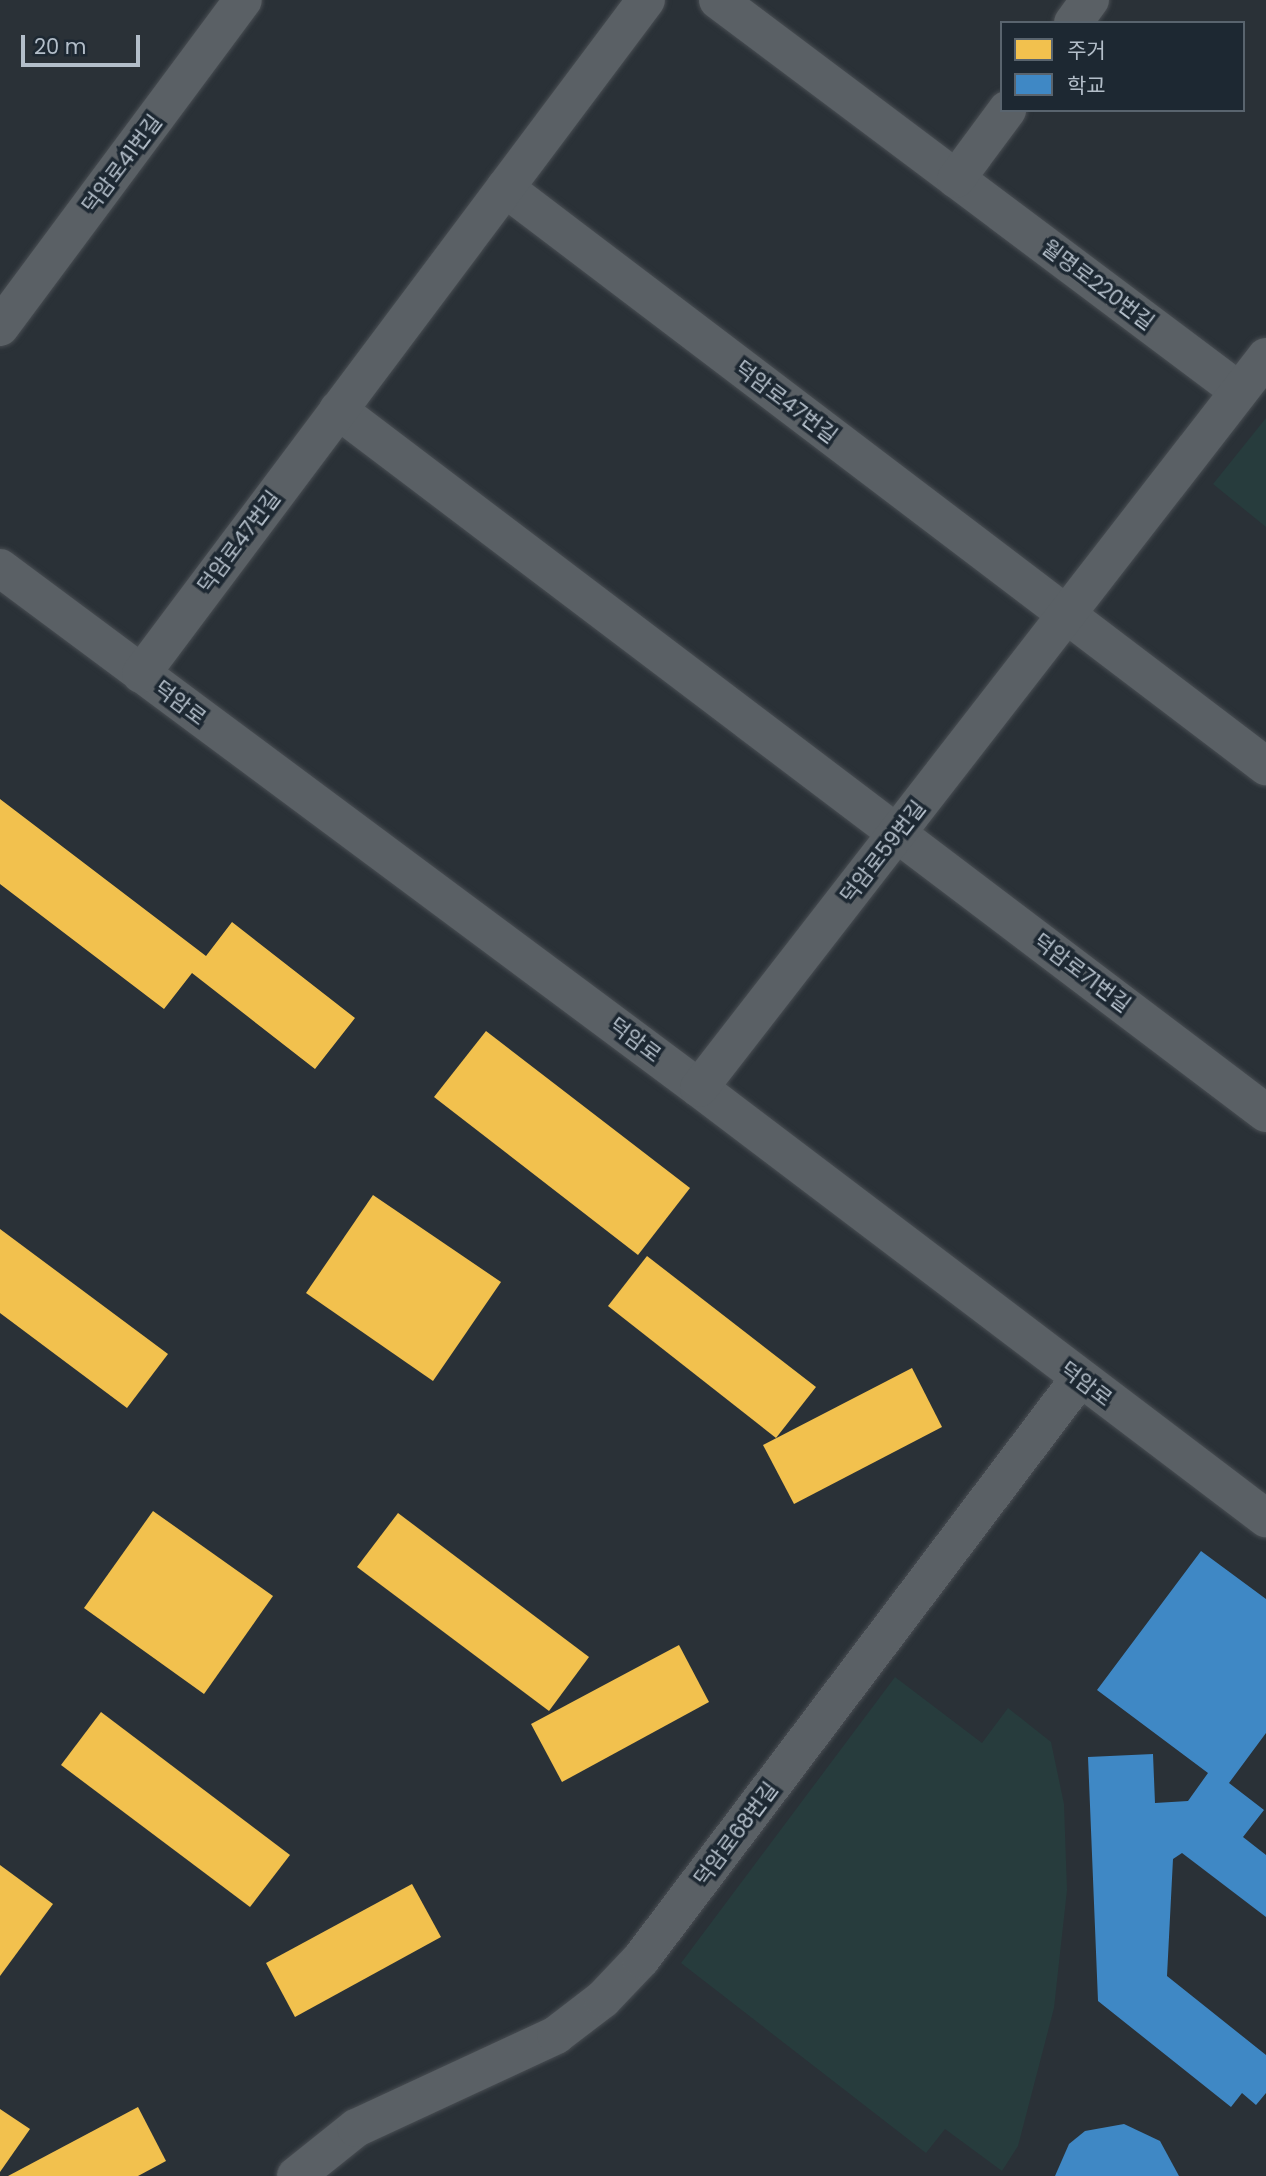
<!DOCTYPE html>
<html>
<head>
<meta charset="utf-8">
<style>
  body { margin:0 }
  #map { position:relative; width:1266px; height:2176px; overflow:hidden; background:#2a3137; font-family:Poppins,"Noto Sans KR",sans-serif }
  div>[style] { position:absolute }
  .green>* { inset:0; background:#273c3d }
  .homes>* { inset:0; background:#f2c14e }
  .schools>* { inset:0; background:#3f88c5 }
  .roads { filter:drop-shadow(0 0 2px #484d52) drop-shadow(0 0 2px #484d52) }
  .minor>* { height:38px; margin:-19px; padding:0 19px; transform-origin:19px; border-radius:19px; background:#5a6065 }
  span { translate:-50% -50%; white-space:nowrap; text-align:center; line-height:1.15; -webkit-text-stroke:7px #1d2832; paint-order:stroke }
  .street-label { font-size:21px; color:#b3bec9 }
  .legend { position:absolute; left:1000px; top:21px; width:245px; height:91px; box-sizing:border-box; background:#1d2832; border:2px solid #59646e; margin:0; padding:9px 12px; list-style:none; font-size:21px; color:#b3bec9 }
  .legend li { display:flex; align-items:center; gap:14px; height:35px }
  .legend b { width:35px; border:2px solid #59646e }
  .scale { position:absolute; left:21px; top:35px; width:119px; height:32px; box-sizing:border-box; border:4px solid #b3bec9; border-top:0; padding-left:9px; font-size:21px; line-height:24px; white-space:nowrap; color:#b3bec9; -webkit-text-stroke:5px #1d2832; paint-order:stroke }
</style>
</head>
<body>
<div id="map">
  <div class="green">
    <i style="clip-path:polygon(1266px 418px,1266px 527px,1213px 484px)"></i>
    <i style="clip-path:polygon(895px 1677px,982px 1743px,1008px 1708px,1051px 1742px,1064px 1804px,1067px 1890px,1054px 2008px,1018px 2146px,1002px 2171px,945px 2129px,926px 2153px,681px 1963px)"></i>
  </div>
  <div class="homes">
    <i style="clip-path:polygon(0 799px,206px 956px,232px 922px,355px 1018px,315px 1069px,192px 973px,164px 1009px,0 884px)"></i>
    <i style="clip-path:polygon(486px 1031px,690px 1188px,638px 1255px,434px 1097px)"></i>
    <i style="clip-path:polygon(373px 1195px,501px 1282px,433px 1381px,306px 1293px)"></i>
    <i style="clip-path:polygon(0 1229px,168px 1354px,127px 1408px,0 1313px)"></i>
    <i style="clip-path:polygon(647px 1256px,816px 1387px,776px 1438px,608px 1306px)"></i>
    <i style="clip-path:polygon(912px 1368px,942px 1427px,794px 1504px,763px 1445px)"></i>
    <i style="clip-path:polygon(153px 1511px,273px 1596px,204px 1694px,84px 1608px)"></i>
    <i style="clip-path:polygon(398px 1513px,589px 1657px,549px 1711px,357px 1567px)"></i>
    <i style="clip-path:polygon(679px 1645px,709px 1702px,562px 1782px,531px 1724px)"></i>
    <i style="clip-path:polygon(101px 1712px,290px 1855px,250px 1907px,61px 1765px)"></i>
    <i style="clip-path:polygon(0 1865px,53px 1904px,0 1976px)"></i>
    <i style="clip-path:polygon(412px 1884px,441px 1937px,295px 2017px,266px 1963px)"></i>
    <i style="clip-path:polygon(138px 2107px,166px 2161px,138px 2176px,8px 2176px)"></i>
    <i style="clip-path:polygon(0 2109px,30px 2129px,0 2172px)"></i>
  </div>
  <div class="schools">
    <i style="clip-path:polygon(1201px 1551px,1266px 1599px,1266px 1733px,1229px 1783px,1264px 1810px,1243px 1837px,1266px 1855px,1266px 1917px,1182px 1853px,1173px 1859px,1167px 1976px,1266px 2055px,1266px 2093px,1256px 2105px,1242px 2093px,1231px 2107px,1098px 2001px,1088px 1757px,1153px 1754px,1155px 1803px,1188px 1801px,1208px 1773px,1097px 1690px)"></i>
    <i style="clip-path:polygon(1124px 2124px,1160px 2141px,1179px 2176px,1055px 2176px,1069px 2144px,1085px 2131px)"></i>
  </div>
  <div class="roads">
    <div class="minor">
      <i style="left:718px;top:0;width:651px;rotate:36.89deg"></i>
      <i style="left:1073px;top:23px;width:29px;rotate:-54deg"></i>
      <i style="left:956px;top:179px;width:86px;rotate:-53.5deg"></i>
      <i style="left:505px;top:188px;width:956px;rotate:37.22deg"></i>
      <i style="left:0;top:327px;width:407px;rotate:-53.4deg"></i>
      <i style="left:338px;top:410px;width:1164px;rotate:37.15deg"></i>
      <i style="left:0;top:568px;width:871px;rotate:36.65deg"></i>
      <i style="left:699px;top:1088px;width:712px;rotate:37.18deg"></i>
      <i style="left:141px;top:674px;width:842px;rotate:-53.16deg"></i>
      <i style="left:699px;top:1088px;width:925px;rotate:-52.2deg"></i>
      <i style="left:296px;top:2176px;width:77px;rotate:-38.7deg"></i>
      <i style="left:356px;top:2128px;width:221px;rotate:-24.9deg"></i>
      <i style="left:556px;top:2035px;width:59px;rotate:-37.5deg"></i>
      <i style="left:603px;top:1999px;width:55px;rotate:-46.5deg"></i>
      <i style="left:641px;top:1959px;width:727px;rotate:-52.94deg"></i>
    </div>
  </div>
  <div class="street-label">
    <span style="left:122px;top:164px;rotate:-53deg">덕암로41번길</span>
    <span style="left:1098px;top:285px;rotate:37deg">월명로220번길</span>
    <span style="left:786px;top:402px;rotate:37deg">덕암로47번길</span>
    <span style="left:239px;top:542px;rotate:-53deg">덕암로47번길</span>
    <span style="left:180px;top:703px;rotate:37deg">덕암로</span>
    <span style="left:883px;top:852px;rotate:-52deg">덕암로59번길</span>
    <span style="left:1082px;top:973px;rotate:37deg">덕암로71번길</span>
    <span style="left:635px;top:1040px;rotate:37deg">덕암로</span>
    <span style="left:1086px;top:1384px;rotate:37deg">덕암로</span>
    <span style="left:736px;top:1834px;rotate:-53deg">덕암로68번길</span>
  </div>
  <ul class="legend">
  <li><b style="height:19px;background:#f2c14e"></b>주거</li>
  <li><b style="height:19px;background:#3f88c5"></b>학교</li>
  </ul>
  <div class="scale">20 m</div>
</div>
</body>
</html>
